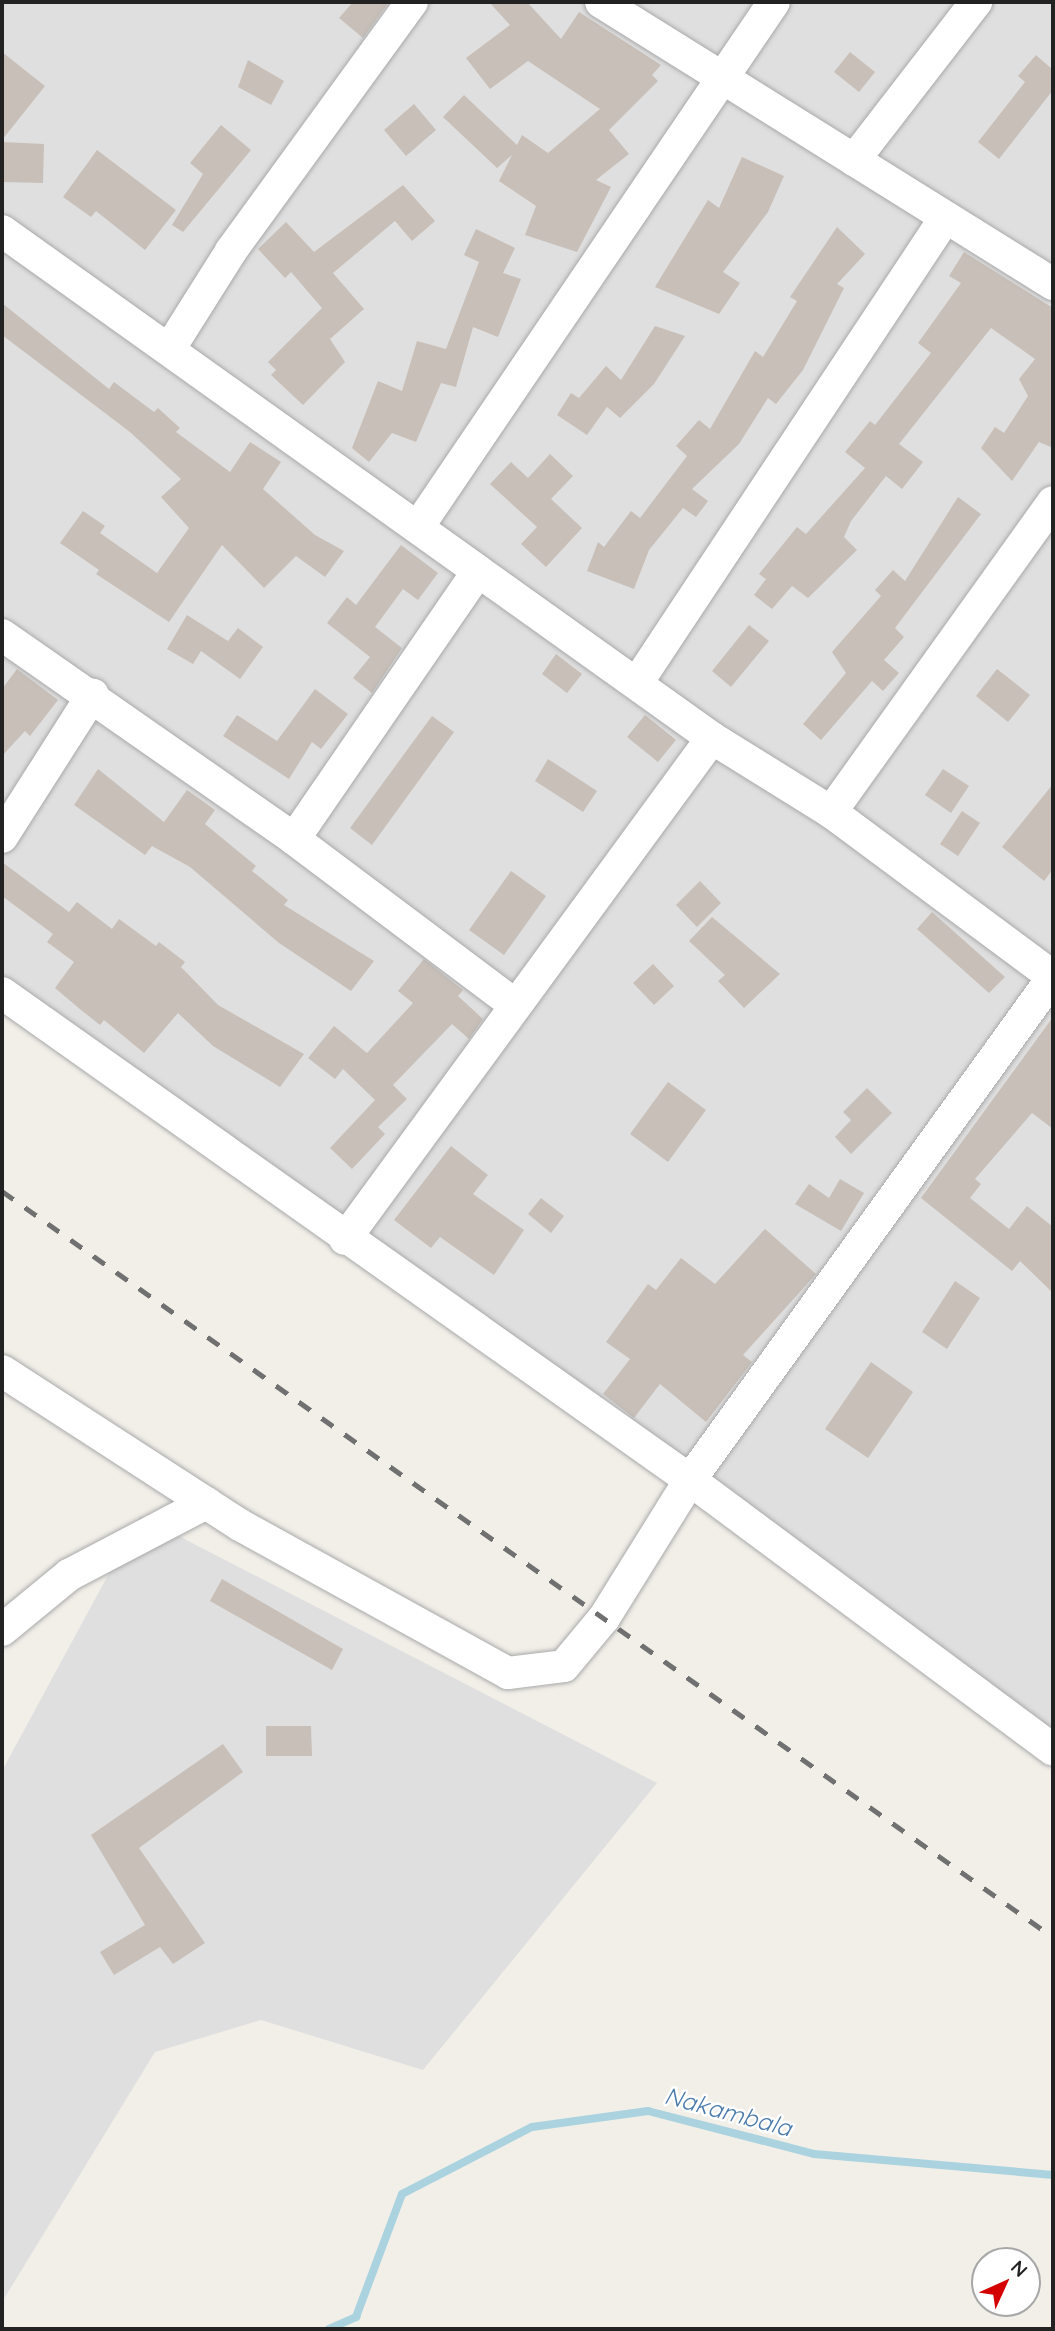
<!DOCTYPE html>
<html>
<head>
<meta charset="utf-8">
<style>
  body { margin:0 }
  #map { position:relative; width:1055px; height:2331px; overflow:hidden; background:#f2efe9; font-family:Quicksand,sans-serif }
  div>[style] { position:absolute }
  .residential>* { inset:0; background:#e0dfdf }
  .stream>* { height:8px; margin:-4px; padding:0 4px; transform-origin:4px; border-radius:4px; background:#aad3df }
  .building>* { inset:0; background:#c7bfb8 }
  .roads { filter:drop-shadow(0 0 2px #a9a9a9) drop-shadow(0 0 2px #a9a9a9) }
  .minor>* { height:32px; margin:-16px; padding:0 16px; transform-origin:16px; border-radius:16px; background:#fff }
  .rail>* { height:5px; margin-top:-2.5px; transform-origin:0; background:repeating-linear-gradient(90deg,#707070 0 14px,transparent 0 28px) }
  span { translate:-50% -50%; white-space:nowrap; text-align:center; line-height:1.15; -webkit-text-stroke:5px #fff; paint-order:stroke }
  .water-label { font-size:24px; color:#4a7aab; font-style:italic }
  .frame { position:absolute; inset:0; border:4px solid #222; pointer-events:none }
  .north { position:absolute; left:971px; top:2247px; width:70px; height:70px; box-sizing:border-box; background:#fff; border:2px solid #a7a7a7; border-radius:50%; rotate:45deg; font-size:19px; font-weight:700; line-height:28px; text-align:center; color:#222 }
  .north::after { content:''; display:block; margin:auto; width:24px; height:32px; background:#d40000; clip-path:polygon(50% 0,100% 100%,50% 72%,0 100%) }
</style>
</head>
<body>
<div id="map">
  <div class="residential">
    <i style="clip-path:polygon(2px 2px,1053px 2px,1053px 1760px,2px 1005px)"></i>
    <i style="clip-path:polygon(140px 1516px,657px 1783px,423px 2070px,261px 2020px,155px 2052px,2px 2302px,2px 1771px)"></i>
  </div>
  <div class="stream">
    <i style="left:329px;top:2329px;width:30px;rotate:-24deg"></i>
    <i style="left:356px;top:2317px;width:131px;rotate:-69.5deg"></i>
    <i style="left:402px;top:2194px;width:146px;rotate:-27.3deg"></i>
    <i style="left:532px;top:2127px;width:117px;rotate:-7.9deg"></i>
    <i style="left:648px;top:2111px;width:171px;rotate:14.5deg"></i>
    <i style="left:814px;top:2154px;width:240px;rotate:5deg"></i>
  </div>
  <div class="building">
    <i style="clip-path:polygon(353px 2px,389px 2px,363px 38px,339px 18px)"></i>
    <i style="clip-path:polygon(489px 2px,527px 2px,561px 39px,579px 12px,661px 65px,652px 75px,658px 81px,609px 130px,629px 154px,596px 180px,611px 187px,577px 252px,525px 235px,536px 206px,499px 181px,512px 155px,497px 168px,443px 117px,464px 95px,517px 145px,522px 135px,548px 153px,600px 109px,528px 61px,490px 89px,466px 58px,510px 25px)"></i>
    <i style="clip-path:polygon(2px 52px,45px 86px,2px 140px)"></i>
    <i style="clip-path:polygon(850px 52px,875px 72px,859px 92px,834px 72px)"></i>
    <i style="clip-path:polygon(1036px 55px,1053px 70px,1053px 90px,999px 159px,978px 142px,1025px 82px,1018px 76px)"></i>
    <i style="clip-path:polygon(248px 60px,284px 81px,271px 105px,238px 87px)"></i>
    <i style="clip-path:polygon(414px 104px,436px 130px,406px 156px,384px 130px)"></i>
    <i style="clip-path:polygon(221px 125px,251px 150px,183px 232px,172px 225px,203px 174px,190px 163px)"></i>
    <i style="clip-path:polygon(2px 142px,44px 144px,43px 183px,2px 182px)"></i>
    <i style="clip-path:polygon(97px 150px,176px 210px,145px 250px,96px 211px,91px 217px,63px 197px)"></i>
    <i style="clip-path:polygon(742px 157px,784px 176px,768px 212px,723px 272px,740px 283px,719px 314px,655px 287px,708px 200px,719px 208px)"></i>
    <i style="clip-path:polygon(403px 185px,435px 221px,412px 241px,395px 221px,333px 273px,364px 309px,330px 339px,345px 362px,303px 405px,271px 375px,276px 370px,268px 362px,322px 308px,291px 272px,285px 278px,258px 249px,286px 222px,314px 252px)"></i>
    <i style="clip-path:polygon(837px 227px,865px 254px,837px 284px,844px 288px,803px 370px,776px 404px,768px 398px,739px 444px,692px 489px,708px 501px,696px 517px,683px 508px,649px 550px,634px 589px,587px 571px,598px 542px,604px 547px,631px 511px,640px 518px,687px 456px,676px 446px,699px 420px,710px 429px,755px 351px,763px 357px,797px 301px,790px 297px)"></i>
    <i style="clip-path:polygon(476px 229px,515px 248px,503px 273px,521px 279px,498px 337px,473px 327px,456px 387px,441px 383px,416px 442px,392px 433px,369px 462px,352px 448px,378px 381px,402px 391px,417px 341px,446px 349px,479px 262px,464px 255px)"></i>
    <i style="clip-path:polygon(964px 252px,1053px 308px,1053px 448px,1039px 442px,1012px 481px,981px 448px,995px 427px,1004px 433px,1028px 396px,1019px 379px,1035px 359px,991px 328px,899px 444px,923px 462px,902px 489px,886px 476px,851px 521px,844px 537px,857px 550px,808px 598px,792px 586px,772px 609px,754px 595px,766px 579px,759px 574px,797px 527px,806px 534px,865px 468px,845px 452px,870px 421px,875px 425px,931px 353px,918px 343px,961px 283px,949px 276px)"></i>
    <i style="clip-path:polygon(2px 303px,109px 389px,114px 382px,154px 412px,158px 408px,180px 428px,176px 432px,230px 472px,250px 442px,281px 462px,263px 489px,315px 535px,344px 551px,325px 577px,296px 556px,264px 588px,222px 545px,169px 622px,96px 574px,99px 570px,60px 543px,83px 511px,105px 526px,100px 533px,157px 573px,189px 528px,161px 497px,181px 479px,130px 432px,2px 335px)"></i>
    <i style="clip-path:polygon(655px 326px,685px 336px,654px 384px,620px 418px,607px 407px,587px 435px,557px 415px,571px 393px,579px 398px,606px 366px,621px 380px)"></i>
    <i style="clip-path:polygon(550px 454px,573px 476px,551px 499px,582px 528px,546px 567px,521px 544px,537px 527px,490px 484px,511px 462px,528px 478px)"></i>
    <i style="clip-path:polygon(958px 497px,981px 514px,895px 628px,904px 637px,884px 660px,899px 673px,883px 691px,872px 681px,821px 740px,803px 724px,846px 673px,832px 652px,881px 596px,875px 590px,893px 570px,905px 581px)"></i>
    <i style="clip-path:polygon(401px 545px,438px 573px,418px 600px,403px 589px,375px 627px,402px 648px,372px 693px,353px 678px,370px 657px,327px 623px,347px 597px,356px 605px)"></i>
    <i style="clip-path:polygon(187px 615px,228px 641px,238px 628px,263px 647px,240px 679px,201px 651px,193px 664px,167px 649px)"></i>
    <i style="clip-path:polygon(749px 625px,769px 641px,731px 687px,712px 671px)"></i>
    <i style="clip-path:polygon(556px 654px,582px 674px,567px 693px,542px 674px)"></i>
    <i style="clip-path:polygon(17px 669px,58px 700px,30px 736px,25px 731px,2px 756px,2px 689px)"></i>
    <i style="clip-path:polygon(997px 669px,1030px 695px,1008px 722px,976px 696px)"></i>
    <i style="clip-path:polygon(315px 689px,348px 714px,321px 749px,312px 742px,289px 779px,223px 736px,237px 715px,277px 741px)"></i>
    <i style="clip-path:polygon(645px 715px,676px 740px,658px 762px,627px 737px)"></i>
    <i style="clip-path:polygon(432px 716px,454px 732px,372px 845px,350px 828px)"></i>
    <i style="clip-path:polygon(548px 759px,597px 791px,583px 812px,535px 781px)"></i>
    <i style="clip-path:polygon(98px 769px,164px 822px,187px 790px,215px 810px,205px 824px,256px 866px,252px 871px,288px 900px,284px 905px,374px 961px,351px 991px,279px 943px,190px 867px,152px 846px,145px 855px,74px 805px)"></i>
    <i style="clip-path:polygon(943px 769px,969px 786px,951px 813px,925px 795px)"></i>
    <i style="clip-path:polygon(1053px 784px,1053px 869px,1044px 881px,1002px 847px)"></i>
    <i style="clip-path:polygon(962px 811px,980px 823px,958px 856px,940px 844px)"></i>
    <i style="clip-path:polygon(2px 862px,69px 912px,77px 902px,112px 929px,119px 919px,156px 946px,159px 942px,185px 962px,181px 967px,218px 1005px,304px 1054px,280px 1087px,213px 1046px,178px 1013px,144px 1053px,104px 1020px,100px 1025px,81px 1010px,55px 988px,74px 962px,47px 942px,53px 934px,2px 896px)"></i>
    <i style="clip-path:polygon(511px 871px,546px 896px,504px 955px,469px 930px)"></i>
    <i style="clip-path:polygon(700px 881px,721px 903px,697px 927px,676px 905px)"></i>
    <i style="clip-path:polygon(932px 912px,1005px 977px,989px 993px,917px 929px)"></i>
    <i style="clip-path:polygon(712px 917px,780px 974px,744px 1008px,718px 981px,725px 975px,689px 941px)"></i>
    <i style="clip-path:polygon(424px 959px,463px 990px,458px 996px,483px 1019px,469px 1039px,452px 1024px,393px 1085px,407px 1099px,378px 1127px,385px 1134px,352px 1169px,330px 1148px,375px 1100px,343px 1069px,335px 1079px,308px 1058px,334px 1026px,367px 1053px,413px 1003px,398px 991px)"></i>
    <i style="clip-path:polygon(653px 964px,674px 986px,654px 1005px,633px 983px)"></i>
    <i style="clip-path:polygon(1053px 1017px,1053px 1129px,1032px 1113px,975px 1179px,981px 1184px,970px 1198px,1009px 1229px,1027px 1206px,1053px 1227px,1053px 1293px,1020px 1261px,1012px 1271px,921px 1198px)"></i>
    <i style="clip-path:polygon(668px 1082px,706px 1110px,668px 1162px,630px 1134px)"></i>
    <i style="clip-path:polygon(867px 1088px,892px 1113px,851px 1154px,835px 1137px,851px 1120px,843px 1112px)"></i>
    <i style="clip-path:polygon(451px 1146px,488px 1175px,473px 1194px,524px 1230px,494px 1275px,440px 1237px,431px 1248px,394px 1220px)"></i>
    <i style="clip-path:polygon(840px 1179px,864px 1193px,841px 1231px,795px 1204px,809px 1184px,829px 1198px)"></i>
    <i style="clip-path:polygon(541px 1198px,564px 1216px,551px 1233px,528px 1214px)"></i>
    <i style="clip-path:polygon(765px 1229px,816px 1274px,743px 1355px,752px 1362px,706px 1422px,660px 1384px,634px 1418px,603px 1394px,630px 1359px,606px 1342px,648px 1284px,656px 1290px,681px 1258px,715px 1284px)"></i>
    <i style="clip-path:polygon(955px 1281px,980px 1298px,947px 1349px,922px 1332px)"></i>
    <i style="clip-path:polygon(871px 1362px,913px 1392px,868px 1458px,825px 1429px)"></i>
    <i style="clip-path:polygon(222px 1579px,343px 1649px,332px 1670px,210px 1601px)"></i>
    <i style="clip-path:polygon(266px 1726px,311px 1726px,312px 1756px,266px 1756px)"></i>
    <i style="clip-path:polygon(223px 1744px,243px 1772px,139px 1848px,205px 1943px,173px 1964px,160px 1947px,114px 1975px,100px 1952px,145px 1925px,91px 1835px)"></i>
  </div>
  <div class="roads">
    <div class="minor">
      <i style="left:601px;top:2px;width:533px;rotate:31.96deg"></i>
      <i style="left:854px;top:160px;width:200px;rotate:-52.3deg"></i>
      <i style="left:2px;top:231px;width:872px;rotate:35.53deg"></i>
      <i style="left:712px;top:738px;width:140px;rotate:31.9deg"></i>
      <i style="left:831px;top:812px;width:277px;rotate:36.6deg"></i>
      <i style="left:170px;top:348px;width:115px;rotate:-57.8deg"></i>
      <i style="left:231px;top:251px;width:308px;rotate:-54deg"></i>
      <i style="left:418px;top:527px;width:634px;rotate:-55.86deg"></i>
      <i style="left:2px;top:635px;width:356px;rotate:34.9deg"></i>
      <i style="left:294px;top:839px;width:275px;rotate:36.9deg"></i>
      <i style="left:637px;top:683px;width:558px;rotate:-56.48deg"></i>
      <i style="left:831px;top:812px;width:381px;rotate:-54.4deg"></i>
      <i style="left:2px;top:837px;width:169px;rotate:-57.5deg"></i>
      <i style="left:294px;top:839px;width:325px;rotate:-55.5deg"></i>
      <i style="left:2px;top:993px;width:843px;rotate:35.29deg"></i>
      <i style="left:690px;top:1480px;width:452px;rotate:36.6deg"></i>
      <i style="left:345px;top:1239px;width:621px;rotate:-53.78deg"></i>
      <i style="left:2px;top:1371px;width:283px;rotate:32.9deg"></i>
      <i style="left:240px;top:1525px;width:306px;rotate:28.9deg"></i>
      <i style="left:508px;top:1673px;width:56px;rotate:-7.1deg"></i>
      <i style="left:564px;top:1666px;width:62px;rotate:-50.2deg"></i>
      <i style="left:604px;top:1618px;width:163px;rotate:-58.1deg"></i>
      <i style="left:690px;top:1480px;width:620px;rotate:-54.18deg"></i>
      <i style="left:2px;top:1630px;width:87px;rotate:-39.4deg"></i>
      <i style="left:69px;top:1575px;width:155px;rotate:-27.7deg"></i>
    </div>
  </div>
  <div class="rail">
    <i style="left:2px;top:1191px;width:1289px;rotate:35.37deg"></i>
  </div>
  <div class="water-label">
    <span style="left:728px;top:2112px;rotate:15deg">Nakambala</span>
  </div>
  <div class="frame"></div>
  <div class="north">N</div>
</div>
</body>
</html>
